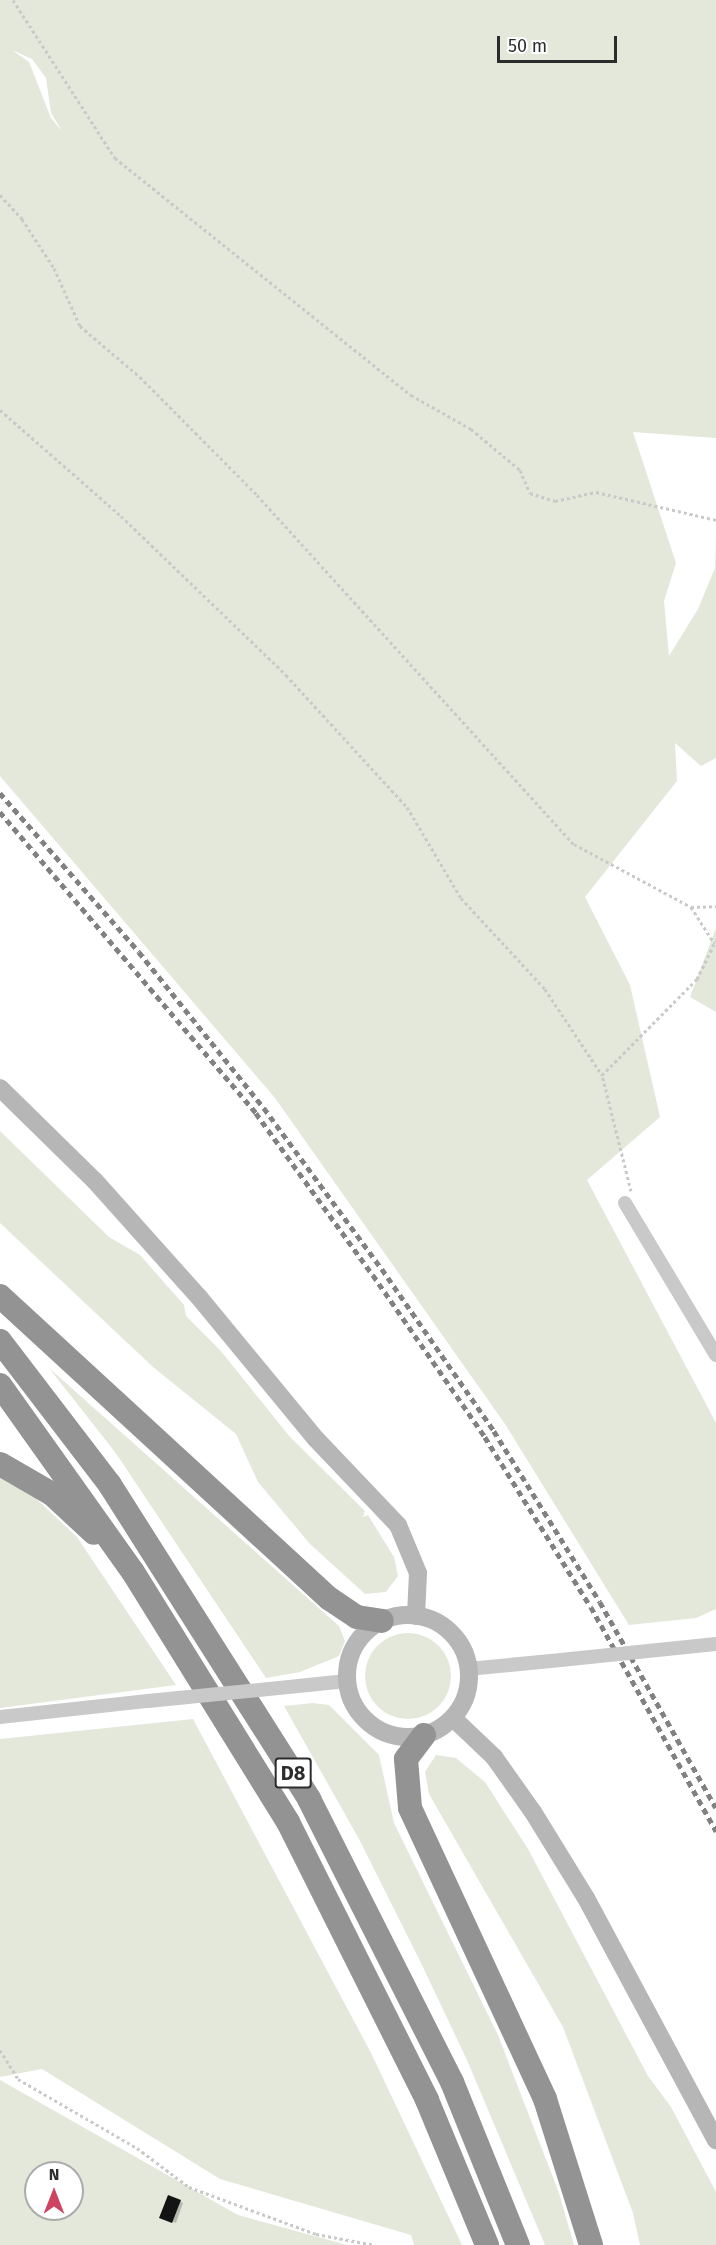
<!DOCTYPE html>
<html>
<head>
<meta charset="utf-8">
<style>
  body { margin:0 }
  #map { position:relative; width:716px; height:2245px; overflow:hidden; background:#fff; font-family:"Fira Sans",sans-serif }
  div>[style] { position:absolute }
  .green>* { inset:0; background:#e3e8db }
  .round { border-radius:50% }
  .shadow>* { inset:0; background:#0003 }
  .building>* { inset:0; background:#131313 }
  .path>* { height:3px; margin-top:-1.5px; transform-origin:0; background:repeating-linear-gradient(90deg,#c9c9c9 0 3px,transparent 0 6px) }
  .street>* { height:14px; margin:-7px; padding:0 7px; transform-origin:7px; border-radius:7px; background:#c9c9c9 }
  .secondary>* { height:18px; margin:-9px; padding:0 9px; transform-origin:9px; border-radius:9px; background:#b6b6b6 }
  .secondary>.ring { margin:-9px; padding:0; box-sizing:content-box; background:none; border:18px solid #b6b6b6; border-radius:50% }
  .highway>* { height:24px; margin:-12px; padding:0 12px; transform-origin:12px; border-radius:12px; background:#939393 }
  .rail>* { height:4.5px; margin-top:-2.25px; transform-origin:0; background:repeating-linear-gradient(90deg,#818181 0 6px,transparent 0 10.5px) }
  .street-bridge>* { height:14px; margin:-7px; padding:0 7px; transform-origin:7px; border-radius:7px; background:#c9c9c9 }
  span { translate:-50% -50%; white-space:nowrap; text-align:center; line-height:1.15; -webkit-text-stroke:6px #fff; paint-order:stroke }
  .shield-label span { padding:2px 4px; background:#fff; border:2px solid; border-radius:4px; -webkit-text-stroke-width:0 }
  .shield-label { font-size:20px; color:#2c2c2c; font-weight:700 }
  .north { position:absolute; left:24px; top:2161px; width:60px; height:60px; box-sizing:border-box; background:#fff; border:2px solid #ababab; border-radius:50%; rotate:0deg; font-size:16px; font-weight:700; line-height:24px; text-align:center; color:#2c2c2c }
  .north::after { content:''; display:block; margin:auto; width:21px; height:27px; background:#ce435f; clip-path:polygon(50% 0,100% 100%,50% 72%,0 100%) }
  .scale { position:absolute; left:497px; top:36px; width:120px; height:27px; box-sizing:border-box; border:3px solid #2c2c2c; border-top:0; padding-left:8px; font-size:18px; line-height:21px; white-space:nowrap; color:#2c2c2c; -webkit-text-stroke:4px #fff; paint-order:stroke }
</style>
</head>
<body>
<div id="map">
  <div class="green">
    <i style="clip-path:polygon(evenodd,0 0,716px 0,716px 438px,633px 432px,676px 563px,664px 601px,669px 656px,698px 609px,715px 568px,716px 534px,716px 758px,701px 766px,675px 743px,677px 781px,585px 897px,630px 985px,660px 1117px,587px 1180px,716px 1423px,716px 1609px,696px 1618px,629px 1625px,505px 1424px,275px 1098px,0 776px,0 0,12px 50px,32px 59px,46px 78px,51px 113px,62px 131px,51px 118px,29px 62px,12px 50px)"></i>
    <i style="clip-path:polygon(716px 928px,716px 1012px,690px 997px)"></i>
    <i style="clip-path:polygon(0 1131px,109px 1237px,140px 1255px,184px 1305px,186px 1316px,220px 1350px,290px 1437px,365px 1511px,363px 1517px,368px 1515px,394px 1557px,398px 1576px,386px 1592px,365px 1594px,310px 1544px,258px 1482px,236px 1434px,153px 1367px,0 1223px)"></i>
    <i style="clip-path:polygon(49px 1368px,339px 1626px,345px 1641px,339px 1656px,300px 1672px,266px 1678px,115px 1452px)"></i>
    <i style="clip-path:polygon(0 1477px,28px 1491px,77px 1537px,176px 1685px,0 1708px)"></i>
    <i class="round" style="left:365px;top:1633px;width:86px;height:86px"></i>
    <i style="clip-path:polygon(313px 1703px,329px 1705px,379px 1755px,394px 1823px,498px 2035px,559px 2193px,574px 2245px,545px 2245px,467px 2060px,420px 1961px,359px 1839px,284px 1706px)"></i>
    <i style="clip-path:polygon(193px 1719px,371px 2053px,462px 2245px,414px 2245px,411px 2235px,220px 2179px,42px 2069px,0 2077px,0 1739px)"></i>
    <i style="clip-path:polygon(436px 1755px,456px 1758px,485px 1782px,528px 1849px,648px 2076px,671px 2107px,716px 2192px,716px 2245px,640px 2245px,633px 2213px,563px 2027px,429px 1794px,425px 1772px)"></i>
    <i style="clip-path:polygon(evenodd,0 2080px,238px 2215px,347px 2245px,0 2245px,0 2080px,36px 2173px,72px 2173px,72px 2209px,36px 2209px,36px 2173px)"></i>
  </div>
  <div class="shadow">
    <i style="clip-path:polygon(180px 2201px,183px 2203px,176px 2223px,164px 2219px)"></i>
  </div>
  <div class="building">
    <i style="clip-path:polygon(168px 2195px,181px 2200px,172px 2223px,159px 2218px)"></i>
  </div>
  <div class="path">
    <i style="left:13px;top:0;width:188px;rotate:57.2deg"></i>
    <i style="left:115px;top:158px;width:379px;rotate:38.7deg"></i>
    <i style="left:411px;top:395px;width:69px;rotate:29.5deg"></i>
    <i style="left:471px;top:429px;width:64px;rotate:39.9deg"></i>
    <i style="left:520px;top:470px;width:25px;rotate:67deg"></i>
    <i style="left:530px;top:493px;width:26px;rotate:18deg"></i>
    <i style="left:555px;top:501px;width:42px;rotate:-12.4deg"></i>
    <i style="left:596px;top:492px;width:123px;rotate:13.1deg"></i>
    <i style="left:0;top:195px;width:33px;rotate:47deg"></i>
    <i style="left:22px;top:219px;width:59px;rotate:56.9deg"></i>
    <i style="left:54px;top:268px;width:64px;rotate:65.9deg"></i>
    <i style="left:80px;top:326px;width:79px;rotate:40.4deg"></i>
    <i style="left:140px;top:377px;width:166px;rotate:45.2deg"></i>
    <i style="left:257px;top:495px;width:471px;rotate:47.8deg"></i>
    <i style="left:574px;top:844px;width:133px;rotate:28.3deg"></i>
    <i style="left:691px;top:907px;width:25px;rotate:-2deg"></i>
    <i style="left:0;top:410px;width:161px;rotate:41.2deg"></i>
    <i style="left:121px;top:516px;width:229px;rotate:43.9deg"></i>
    <i style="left:286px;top:675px;width:179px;rotate:47.5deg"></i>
    <i style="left:407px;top:807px;width:106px;rotate:59.3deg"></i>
    <i style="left:461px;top:898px;width:124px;rotate:47.3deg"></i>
    <i style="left:545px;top:989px;width:103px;rotate:56.5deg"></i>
    <i style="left:691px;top:907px;width:43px;rotate:57.4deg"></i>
    <i style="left:631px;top:1191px;width:120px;rotate:-104deg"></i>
    <i style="left:602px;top:1075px;width:135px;rotate:-45.3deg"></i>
    <i style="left:697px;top:979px;width:43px;rotate:-64deg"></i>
    <i style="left:0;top:2050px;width:34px;rotate:58deg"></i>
    <i style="left:18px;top:2079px;width:138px;rotate:30.1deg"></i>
    <i style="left:137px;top:2148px;width:65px;rotate:36.9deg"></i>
    <i style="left:189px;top:2187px;width:135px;rotate:20.3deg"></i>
    <i style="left:316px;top:2234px;width:60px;rotate:10.6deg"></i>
  </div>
  <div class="street">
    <i style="left:625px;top:1203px;width:177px;rotate:59.1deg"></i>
    <i style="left:468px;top:1669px;width:83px;rotate:-5.5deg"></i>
    <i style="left:308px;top:1685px;width:39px;rotate:-6deg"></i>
    <i style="left:0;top:1717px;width:149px;rotate:-6.2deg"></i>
  </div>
  <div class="secondary">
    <i style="left:0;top:1088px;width:133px;rotate:44.4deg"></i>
    <i style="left:95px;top:1181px;width:154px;rotate:48.2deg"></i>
    <i style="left:198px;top:1296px;width:185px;rotate:50.5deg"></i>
    <i style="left:316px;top:1439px;width:119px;rotate:46.4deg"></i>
    <i style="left:398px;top:1525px;width:52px;rotate:67.4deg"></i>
    <i style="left:418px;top:1573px;width:43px;rotate:92.7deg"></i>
    <i class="ring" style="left:347px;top:1615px;width:104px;height:104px"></i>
    <i style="left:453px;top:1718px;width:57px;rotate:43.6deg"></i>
    <i style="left:494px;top:1757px;width:67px;rotate:54.7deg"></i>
    <i style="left:533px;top:1812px;width:101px;rotate:58.4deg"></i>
    <i style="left:586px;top:1898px;width:275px;rotate:61.8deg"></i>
  </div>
  <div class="highway">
    <i style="left:0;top:1296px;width:448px;rotate:42.6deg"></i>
    <i style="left:330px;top:1599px;width:32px;rotate:34deg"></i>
    <i style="left:357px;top:1617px;width:25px;rotate:9deg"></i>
    <i style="left:0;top:1341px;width:181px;rotate:52.6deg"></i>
    <i style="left:110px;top:1485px;width:372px;rotate:57.6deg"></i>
    <i style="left:309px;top:1799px;width:317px;rotate:63.2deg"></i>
    <i style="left:452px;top:2082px;width:176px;rotate:68deg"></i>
    <i style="left:0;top:1385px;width:229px;rotate:54.6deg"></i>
    <i style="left:133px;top:1572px;width:294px;rotate:58.2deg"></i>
    <i style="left:288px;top:1822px;width:311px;rotate:63.4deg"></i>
    <i style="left:427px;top:2100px;width:157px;rotate:67.5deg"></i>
    <i style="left:0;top:1464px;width:60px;rotate:30deg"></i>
    <i style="left:52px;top:1494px;width:57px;rotate:42.9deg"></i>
    <i style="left:424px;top:1735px;width:30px;rotate:127deg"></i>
    <i style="left:406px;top:1759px;width:49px;rotate:85.3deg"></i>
    <i style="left:410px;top:1808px;width:321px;rotate:65.1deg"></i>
    <i style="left:545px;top:2099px;width:153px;rotate:72.5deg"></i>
  </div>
  <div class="rail">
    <i style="left:0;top:793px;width:211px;rotate:48.8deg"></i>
    <i style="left:139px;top:952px;width:200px;rotate:51.3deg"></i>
    <i style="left:264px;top:1108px;width:200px;rotate:53.8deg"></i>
    <i style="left:382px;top:1269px;width:197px;rotate:55.3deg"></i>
    <i style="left:494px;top:1431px;width:201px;rotate:58.2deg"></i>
    <i style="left:600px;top:1602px;width:236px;rotate:60.6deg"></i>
    <i style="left:0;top:812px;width:395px;rotate:49.6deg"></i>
    <i style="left:256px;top:1113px;width:200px;rotate:54.2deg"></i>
    <i style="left:373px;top:1275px;width:197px;rotate:55.3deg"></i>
    <i style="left:485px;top:1437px;width:200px;rotate:58.1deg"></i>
    <i style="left:591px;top:1607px;width:257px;rotate:60.8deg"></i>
  </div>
  <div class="street-bridge">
    <i style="left:551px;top:1661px;width:166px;rotate:-5.9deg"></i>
    <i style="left:148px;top:1701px;width:161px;rotate:-5.7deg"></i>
  </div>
  <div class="shield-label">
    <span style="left:293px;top:1773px">D8</span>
  </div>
  <div class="north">N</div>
  <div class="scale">50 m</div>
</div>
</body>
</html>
